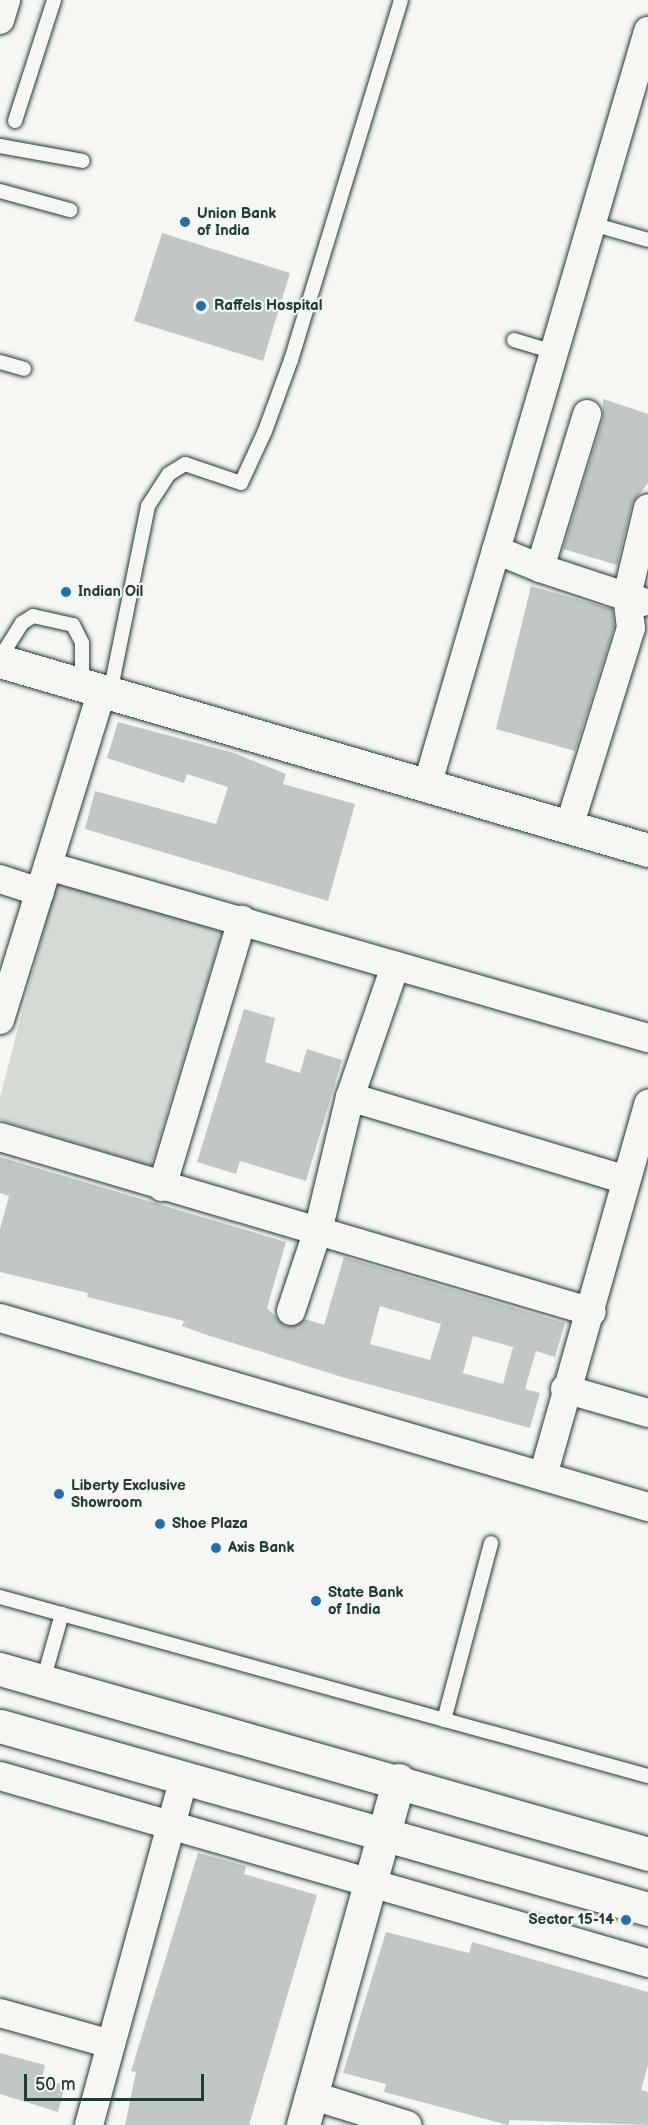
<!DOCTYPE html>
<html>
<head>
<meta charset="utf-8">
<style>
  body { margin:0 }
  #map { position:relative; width:648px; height:2125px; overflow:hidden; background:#f6f6f2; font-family:"Balsamiq Sans",sans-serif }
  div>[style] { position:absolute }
  .green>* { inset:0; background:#d6dbd6 }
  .building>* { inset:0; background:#c1c8c3 }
  .roads { filter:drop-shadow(0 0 2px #1f3d34) drop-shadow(0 0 2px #1f3d34) }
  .service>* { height:14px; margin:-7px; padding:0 7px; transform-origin:7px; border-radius:7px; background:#f6f6f2 }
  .minor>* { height:28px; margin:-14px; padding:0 14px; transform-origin:14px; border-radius:14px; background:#f6f6f2 }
  .tertiary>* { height:33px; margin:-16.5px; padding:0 16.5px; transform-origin:16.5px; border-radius:16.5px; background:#f6f6f2 }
  .dots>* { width:16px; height:16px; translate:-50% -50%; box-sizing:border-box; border:3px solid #f6f6f2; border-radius:50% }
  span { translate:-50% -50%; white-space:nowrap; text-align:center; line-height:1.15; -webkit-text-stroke:4.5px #f6f6f2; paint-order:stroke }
  .poi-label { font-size:15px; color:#1f3d34; font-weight:700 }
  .left { translate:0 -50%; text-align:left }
  .right { translate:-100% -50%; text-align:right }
  .scale { position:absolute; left:24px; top:2074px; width:180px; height:27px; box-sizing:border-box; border:3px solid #1f3d34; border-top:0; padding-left:8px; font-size:18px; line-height:21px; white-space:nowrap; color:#1f3d34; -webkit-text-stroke:4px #f6f6f2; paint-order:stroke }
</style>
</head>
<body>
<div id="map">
  <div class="green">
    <i style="clip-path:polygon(57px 879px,223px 929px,151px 1166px,0 1120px,0 1097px)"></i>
  </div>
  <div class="building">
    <i style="clip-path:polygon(162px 233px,290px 273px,263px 361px,134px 321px)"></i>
    <i style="clip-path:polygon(603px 399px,648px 414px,648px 483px,632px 504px,617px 565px,563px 549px,603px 419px)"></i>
    <i style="clip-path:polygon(531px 586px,612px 609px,614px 627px,575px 751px,496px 729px)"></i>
    <i style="clip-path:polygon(118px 722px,234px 753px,286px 774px,283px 784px,355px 804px,328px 901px,85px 829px,95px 791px,216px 824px,228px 787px,187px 774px,184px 783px,107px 758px)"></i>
    <i style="clip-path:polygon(244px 1009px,275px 1018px,265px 1062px,300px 1073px,307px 1049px,342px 1060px,306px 1181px,240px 1161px,236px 1174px,197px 1162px)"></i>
    <i style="clip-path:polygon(evenodd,0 1157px,286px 1242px,267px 1308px,286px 1327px,305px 1319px,324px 1325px,344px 1257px,565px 1323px,555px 1357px,536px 1351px,525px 1389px,540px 1393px,530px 1428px,342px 1377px,207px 1335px,182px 1326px,184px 1321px,87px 1297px,88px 1293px,0 1272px,0 1229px,9px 1196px,0 1193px,0 1157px,380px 1306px,441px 1324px,430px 1360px,370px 1344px,380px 1306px,0 1157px,473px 1336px,513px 1347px,503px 1384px,463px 1373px,473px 1336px)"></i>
    <i style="clip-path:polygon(198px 1853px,246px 1866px,244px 1874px,317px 1895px,249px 2125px,125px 2125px,136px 2072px,131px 2071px)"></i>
    <i style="clip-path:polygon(386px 1932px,469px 1953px,472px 1942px,648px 1992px,648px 2065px,641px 2090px,648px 2092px,648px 2125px,510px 2120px,508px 2125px,384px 2092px,386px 2084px,343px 2073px)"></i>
    <i style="clip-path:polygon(0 2053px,45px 2065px,42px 2079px,65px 2085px,58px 2112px,0 2094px)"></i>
  </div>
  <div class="roads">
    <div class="service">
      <i style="left:15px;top:121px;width:127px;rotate:-72.1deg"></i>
      <i style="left:0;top:146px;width:84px;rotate:10.2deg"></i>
      <i style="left:0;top:191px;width:73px;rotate:15.2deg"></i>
      <i style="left:592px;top:224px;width:58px;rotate:15.9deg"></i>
      <i style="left:514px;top:340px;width:42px;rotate:16.7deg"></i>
      <i style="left:0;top:362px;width:25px;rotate:16deg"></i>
      <i style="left:0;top:658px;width:41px;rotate:-57.8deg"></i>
      <i style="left:22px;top:623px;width:13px;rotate:-32deg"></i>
      <i style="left:33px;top:616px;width:41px;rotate:12.7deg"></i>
      <i style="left:73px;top:625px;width:20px;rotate:63deg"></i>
      <i style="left:82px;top:643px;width:42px;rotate:90deg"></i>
      <i style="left:110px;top:693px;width:191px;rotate:-78.5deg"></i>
      <i style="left:148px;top:506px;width:38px;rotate:-57deg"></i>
      <i style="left:169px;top:474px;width:19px;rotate:-32deg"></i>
      <i style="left:185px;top:464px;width:59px;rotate:18.7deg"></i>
      <i style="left:241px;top:483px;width:57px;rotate:-65.2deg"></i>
      <i style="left:265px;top:431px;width:76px;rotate:-69.9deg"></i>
      <i style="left:291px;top:360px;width:376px;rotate:-73deg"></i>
      <i style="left:0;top:1597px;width:672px;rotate:15.44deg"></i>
      <i style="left:43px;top:1681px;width:70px;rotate:-74.2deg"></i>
      <i style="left:444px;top:1720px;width:183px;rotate:-75.1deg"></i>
    </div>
    <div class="minor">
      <i style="left:0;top:20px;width:21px;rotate:-73deg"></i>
      <i style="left:496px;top:550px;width:48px;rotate:22.2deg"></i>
      <i style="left:540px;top:568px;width:161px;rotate:-73deg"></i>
      <i style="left:540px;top:568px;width:108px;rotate:18.3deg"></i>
      <i style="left:427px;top:786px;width:787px;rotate:-73.68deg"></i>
      <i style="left:569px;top:827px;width:208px;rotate:-72.7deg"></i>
      <i style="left:631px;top:628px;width:32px;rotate:-97deg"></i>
      <i style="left:627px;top:596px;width:90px;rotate:-76.6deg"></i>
      <i style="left:48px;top:866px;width:624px;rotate:16deg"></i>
      <i style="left:0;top:879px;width:42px;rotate:18deg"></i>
      <i style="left:0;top:1020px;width:345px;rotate:-72.8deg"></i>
      <i style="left:350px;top:1097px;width:288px;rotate:16.7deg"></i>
      <i style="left:0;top:1137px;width:617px;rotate:16.47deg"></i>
      <i style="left:162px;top:1187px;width:279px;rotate:-73.3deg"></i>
      <i style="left:291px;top:1311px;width:89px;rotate:-71.6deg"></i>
      <i style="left:319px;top:1227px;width:134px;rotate:-76.6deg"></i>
      <i style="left:350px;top:1097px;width:139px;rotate:-71deg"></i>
      <i style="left:0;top:1318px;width:675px;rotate:16.26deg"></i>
      <i style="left:565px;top:1389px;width:86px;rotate:16.1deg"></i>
      <i style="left:543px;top:1476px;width:387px;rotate:-74.2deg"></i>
      <i style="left:0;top:1776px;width:674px;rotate:16.1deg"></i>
      <i style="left:0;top:2013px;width:115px;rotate:15.6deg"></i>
      <i style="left:311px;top:2095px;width:101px;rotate:17.4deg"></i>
      <i style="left:89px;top:2125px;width:360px;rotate:-74.7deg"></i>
    </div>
    <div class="tertiary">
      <i style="left:0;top:661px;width:675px;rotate:16.26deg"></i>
      <i style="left:0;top:1669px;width:674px;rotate:15.93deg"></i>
      <i style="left:0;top:1726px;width:673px;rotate:15.77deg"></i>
      <i style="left:303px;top:2125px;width:358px;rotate:-74.5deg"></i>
    </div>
  </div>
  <div class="dots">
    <i style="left:185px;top:222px;background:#1f6fb2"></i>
    <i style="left:201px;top:306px;background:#1f6fb2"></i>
    <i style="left:66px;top:592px;background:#1f6fb2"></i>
    <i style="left:59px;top:1494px;background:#1f6fb2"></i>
    <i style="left:160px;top:1524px;background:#1f6fb2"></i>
    <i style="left:216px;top:1548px;background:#1f6fb2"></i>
    <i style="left:316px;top:1601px;background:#1f6fb2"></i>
    <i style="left:626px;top:1920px;background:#1f6fb2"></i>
  </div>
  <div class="poi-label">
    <span class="left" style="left:197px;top:222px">Union Bank<br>of India</span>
    <span class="left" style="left:214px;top:306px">Raffels Hospital</span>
    <span class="left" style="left:78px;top:592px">Indian Oil</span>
    <span class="left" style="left:71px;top:1494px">Liberty Exclusive<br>Showroom</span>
    <span class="left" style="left:172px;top:1524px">Shoe Plaza</span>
    <span class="left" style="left:228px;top:1548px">Axis Bank</span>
    <span class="left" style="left:328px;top:1601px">State Bank<br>of India</span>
    <span class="right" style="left:614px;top:1920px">Sector 15-14</span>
  </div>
  <div class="scale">50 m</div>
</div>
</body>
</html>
